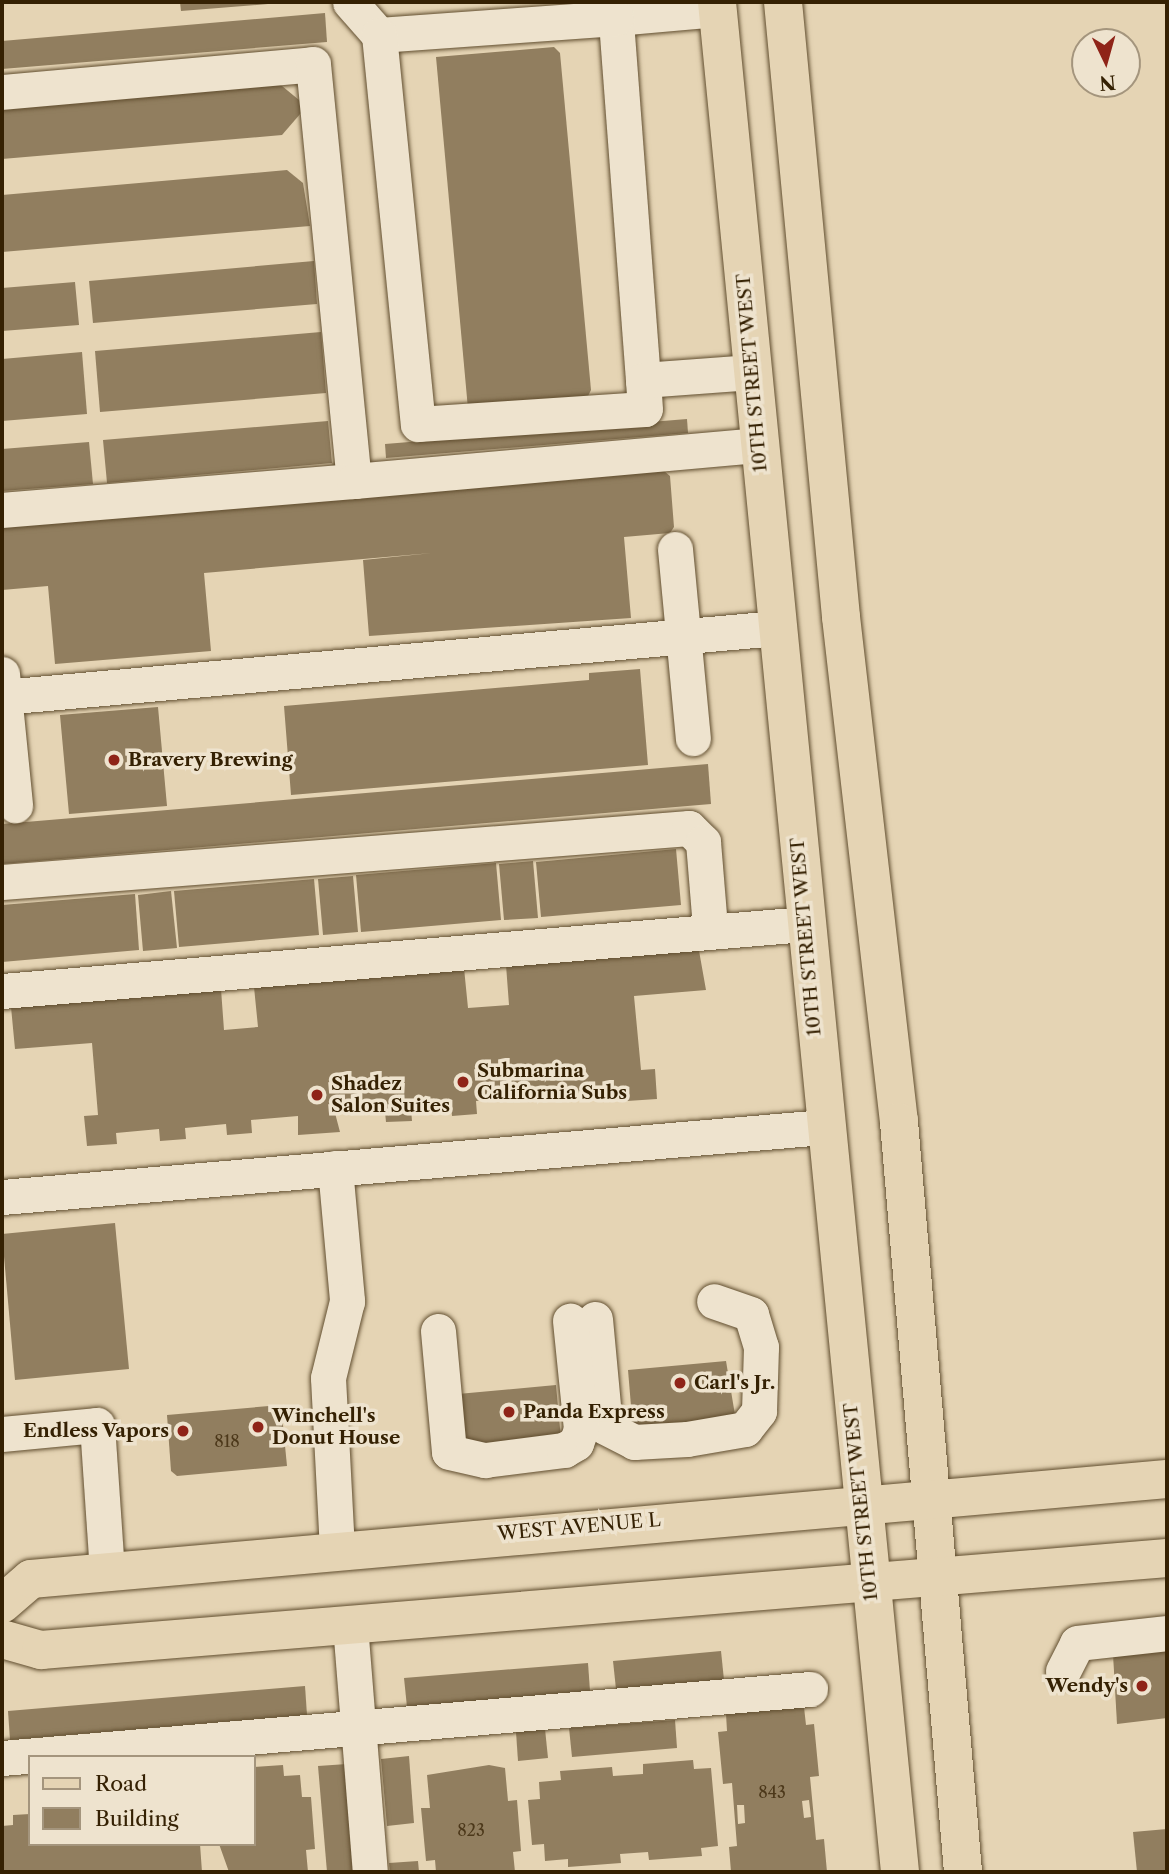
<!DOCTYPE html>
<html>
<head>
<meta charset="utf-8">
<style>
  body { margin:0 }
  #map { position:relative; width:1169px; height:1874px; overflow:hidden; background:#e5d4b4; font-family:"Libre Caslon Text",serif }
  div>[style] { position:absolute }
  .building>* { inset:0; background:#917e5f }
  .roads { filter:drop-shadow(0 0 2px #614e2f) drop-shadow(0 0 2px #614e2f) }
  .minor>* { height:35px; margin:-17.5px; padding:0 17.5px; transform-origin:17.5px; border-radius:17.5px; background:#eee3ce }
  .major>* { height:38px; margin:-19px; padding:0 19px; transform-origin:19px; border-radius:19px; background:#e5d4b4 }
  .dots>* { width:19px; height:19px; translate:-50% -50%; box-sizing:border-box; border:4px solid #eee3ce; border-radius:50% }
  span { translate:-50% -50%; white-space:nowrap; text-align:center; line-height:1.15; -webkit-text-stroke:7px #eee3ce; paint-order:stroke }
  .number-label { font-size:16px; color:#4c381a }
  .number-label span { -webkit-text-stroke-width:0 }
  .street-label { font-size:19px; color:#352103 }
  .poi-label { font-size:19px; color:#352103; font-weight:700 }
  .left { translate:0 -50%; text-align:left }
  .right { translate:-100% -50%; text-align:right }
  .frame { position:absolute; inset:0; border:4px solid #352103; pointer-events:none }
  .legend { position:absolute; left:28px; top:1755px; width:228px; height:91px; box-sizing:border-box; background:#eee3ce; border:2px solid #a4957d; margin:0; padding:9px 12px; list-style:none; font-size:21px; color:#352103 }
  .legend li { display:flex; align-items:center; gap:14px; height:35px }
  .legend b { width:35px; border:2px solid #a4957d }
  .north { position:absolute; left:1071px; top:28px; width:70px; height:70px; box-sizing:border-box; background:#eee3ce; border:2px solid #a4957d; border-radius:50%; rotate:175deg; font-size:19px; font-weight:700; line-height:28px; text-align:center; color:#352103 }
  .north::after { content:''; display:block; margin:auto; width:24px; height:32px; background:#8f2418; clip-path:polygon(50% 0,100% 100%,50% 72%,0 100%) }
</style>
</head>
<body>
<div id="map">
  <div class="building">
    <i style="clip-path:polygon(180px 2px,268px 2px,268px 4px,181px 11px)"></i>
    <i style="clip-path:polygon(325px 13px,327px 42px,2px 69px,2px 41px)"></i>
    <i style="clip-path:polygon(554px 47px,560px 53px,591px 390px,587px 398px,468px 409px,436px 57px)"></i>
    <i style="clip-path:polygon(276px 81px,299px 100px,301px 113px,282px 135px,2px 159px,2px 104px)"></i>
    <i style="clip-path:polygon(287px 170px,303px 183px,310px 226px,2px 252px,2px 195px)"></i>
    <i style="clip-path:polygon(314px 261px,317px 304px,93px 323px,89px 281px)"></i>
    <i style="clip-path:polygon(75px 282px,79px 325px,2px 331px,2px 288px)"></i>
    <i style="clip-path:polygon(321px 332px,326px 393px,100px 412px,95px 351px)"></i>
    <i style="clip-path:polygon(82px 352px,87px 414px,2px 421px,2px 359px)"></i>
    <i style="clip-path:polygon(687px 419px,688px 433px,386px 458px,385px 444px)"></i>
    <i style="clip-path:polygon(328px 421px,332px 463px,107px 483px,103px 440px)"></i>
    <i style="clip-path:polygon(89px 442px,93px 484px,2px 491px,2px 449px)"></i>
    <i style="clip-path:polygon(664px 471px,670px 476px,674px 527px,670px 533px,624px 537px,631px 618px,369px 636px,363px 560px,432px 553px,204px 573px,211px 651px,55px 664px,48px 586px,2px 590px,2px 527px)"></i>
    <i style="clip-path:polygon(640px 669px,648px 765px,291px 795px,284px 706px,589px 680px,589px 673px)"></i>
    <i style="clip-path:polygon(158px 707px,167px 806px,69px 814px,60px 715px)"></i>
    <i style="clip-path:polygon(708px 764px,711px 804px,2px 864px,2px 824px)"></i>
    <i style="clip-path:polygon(676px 849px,681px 905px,541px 917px,536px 862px)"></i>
    <i style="clip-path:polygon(533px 861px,538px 918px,504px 920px,499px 864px)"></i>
    <i style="clip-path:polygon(496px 863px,501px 920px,361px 932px,356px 875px)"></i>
    <i style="clip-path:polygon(353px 876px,358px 932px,323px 935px,318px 879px)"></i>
    <i style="clip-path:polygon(314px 879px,319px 935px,179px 947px,174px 891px)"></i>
    <i style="clip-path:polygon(171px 891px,177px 948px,143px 951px,138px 895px)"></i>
    <i style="clip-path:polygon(135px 894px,139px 950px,2px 962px,2px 905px)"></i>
    <i style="clip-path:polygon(698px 945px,706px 990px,634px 996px,641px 1070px,655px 1069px,657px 1099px,627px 1101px,626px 1089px,522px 1097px,476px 1101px,477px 1114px,452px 1116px,451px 1105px,411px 1109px,412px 1121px,386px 1122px,385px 1112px,335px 1113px,340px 1132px,298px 1135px,298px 1116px,251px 1120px,252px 1133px,227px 1135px,226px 1124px,185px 1128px,186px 1139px,160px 1141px,159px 1129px,116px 1133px,117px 1144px,87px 1146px,84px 1116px,98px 1115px,92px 1043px,15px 1049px,11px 1007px,221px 989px,224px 1030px,258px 1027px,254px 987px,464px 968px,468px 1008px,509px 1005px,506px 965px)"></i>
    <i style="clip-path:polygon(115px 1223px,129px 1369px,15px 1380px,2px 1234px)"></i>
    <i style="clip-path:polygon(726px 1361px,736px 1421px,633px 1430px,628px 1370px)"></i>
    <i style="clip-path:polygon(556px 1385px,561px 1439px,464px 1454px,458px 1394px)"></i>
    <i style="clip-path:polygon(281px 1405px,287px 1466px,177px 1476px,171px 1471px,167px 1415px)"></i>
    <i style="clip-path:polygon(1167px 1646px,1167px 1718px,1117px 1724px,1113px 1654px)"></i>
    <i style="clip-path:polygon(721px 1651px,724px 1680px,616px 1689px,613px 1661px)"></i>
    <i style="clip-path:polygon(588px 1663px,590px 1691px,407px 1707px,404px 1678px)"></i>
    <i style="clip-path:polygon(305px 1686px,307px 1715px,10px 1740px,8px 1711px)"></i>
    <i style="clip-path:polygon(evenodd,804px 1707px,806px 1725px,814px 1724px,819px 1776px,810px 1777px,816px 1840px,824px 1839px,827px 1872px,731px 1872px,729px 1847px,737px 1846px,732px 1783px,723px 1784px,718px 1732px,727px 1731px,726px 1714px,804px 1707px,809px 1800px,811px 1817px,804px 1818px,802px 1801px,809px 1800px,804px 1707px,737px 1805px,744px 1805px,745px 1823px,738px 1824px,737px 1805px)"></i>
    <i style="clip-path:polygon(675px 1720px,677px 1748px,572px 1757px,569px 1728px)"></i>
    <i style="clip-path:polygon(545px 1729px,548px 1758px,518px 1761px,516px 1732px)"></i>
    <i style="clip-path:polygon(409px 1756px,414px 1823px,387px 1826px,381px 1759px)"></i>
    <i style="clip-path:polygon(693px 1760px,694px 1769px,711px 1768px,718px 1846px,701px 1848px,702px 1856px,649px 1860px,648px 1852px,620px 1854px,621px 1863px,568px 1867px,568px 1859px,545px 1861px,544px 1844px,532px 1845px,528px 1800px,540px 1799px,539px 1782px,561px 1780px,560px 1771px,612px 1767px,613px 1776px,643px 1774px,643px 1764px)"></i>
    <i style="clip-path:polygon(347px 1764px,356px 1872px,327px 1872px,318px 1766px)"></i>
    <i style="clip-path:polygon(283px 1765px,284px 1776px,300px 1775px,302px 1797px,311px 1797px,315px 1849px,306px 1850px,308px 1872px,229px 1872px,219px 1844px,254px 1844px,254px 1767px)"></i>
    <i style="clip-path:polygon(489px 1765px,505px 1768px,508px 1801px,517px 1800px,521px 1851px,513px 1852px,515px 1872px,436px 1872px,435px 1860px,426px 1861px,421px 1808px,430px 1808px,427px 1775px)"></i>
    <i style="clip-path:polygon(30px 1814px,30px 1844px,200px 1844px,202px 1872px,2px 1872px,2px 1826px,13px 1825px,13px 1815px)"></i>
    <i style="clip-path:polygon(1167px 1829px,1167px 1872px,1137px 1872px,1133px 1832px)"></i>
    <i style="clip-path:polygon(418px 1861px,419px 1872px,390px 1872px,389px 1863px)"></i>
  </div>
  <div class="roads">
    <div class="minor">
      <i style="left:350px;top:2px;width:44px;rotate:48.7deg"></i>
      <i style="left:616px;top:18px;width:101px;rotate:-5.1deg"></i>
      <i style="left:2px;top:92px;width:312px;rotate:-5.1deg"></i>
      <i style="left:313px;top:64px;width:419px;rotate:84.4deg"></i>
      <i style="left:354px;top:481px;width:353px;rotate:175.3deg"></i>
      <i style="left:643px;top:380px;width:363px;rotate:-94.3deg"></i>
      <i style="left:616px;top:18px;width:238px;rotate:175.9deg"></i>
      <i style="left:379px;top:35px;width:391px;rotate:84.3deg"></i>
      <i style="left:418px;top:424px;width:227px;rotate:-3.8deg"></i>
      <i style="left:645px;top:409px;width:29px;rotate:-94deg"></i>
      <i style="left:643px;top:380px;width:109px;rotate:-4.2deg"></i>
      <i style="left:354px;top:481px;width:407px;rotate:-5.1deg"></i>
      <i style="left:675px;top:549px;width:190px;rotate:84.6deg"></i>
      <i style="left:2px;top:674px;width:132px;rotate:84.3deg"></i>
      <i style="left:2px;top:697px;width:778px;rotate:-5.09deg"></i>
      <i style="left:2px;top:882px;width:689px;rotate:-4.49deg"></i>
      <i style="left:689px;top:828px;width:20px;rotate:45deg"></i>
      <i style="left:703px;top:842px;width:85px;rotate:85.3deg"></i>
      <i style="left:2px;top:991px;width:806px;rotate:-4.77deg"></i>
      <i style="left:335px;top:1168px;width:134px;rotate:84.8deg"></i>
      <i style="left:347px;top:1301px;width:79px;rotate:103.9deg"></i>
      <i style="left:328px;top:1378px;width:171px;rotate:87deg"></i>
      <i style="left:2px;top:1197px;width:825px;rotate:-4.87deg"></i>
      <i style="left:595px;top:1319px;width:108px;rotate:84.7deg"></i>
      <i style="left:605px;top:1427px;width:33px;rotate:27deg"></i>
      <i style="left:634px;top:1442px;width:53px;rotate:-3.2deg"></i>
      <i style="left:687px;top:1439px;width:59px;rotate:-9.8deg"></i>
      <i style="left:745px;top:1429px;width:23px;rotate:-52deg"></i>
      <i style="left:759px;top:1411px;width:64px;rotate:-88.2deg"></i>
      <i style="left:761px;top:1347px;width:34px;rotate:-107deg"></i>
      <i style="left:751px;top:1314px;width:39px;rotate:-161deg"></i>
      <i style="left:438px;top:1331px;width:121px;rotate:84.8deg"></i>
      <i style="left:449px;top:1452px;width:37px;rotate:13deg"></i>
      <i style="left:485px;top:1460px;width:80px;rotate:-7.2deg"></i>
      <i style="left:564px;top:1450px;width:14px;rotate:-30deg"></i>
      <i style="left:576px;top:1443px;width:15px;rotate:-70deg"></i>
      <i style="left:581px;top:1429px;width:109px;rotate:-95.8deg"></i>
      <i style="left:2px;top:1434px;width:95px;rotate:-5.4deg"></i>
      <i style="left:97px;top:1425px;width:147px;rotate:86.1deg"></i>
      <i style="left:350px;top:1625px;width:248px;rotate:85.4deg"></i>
      <i style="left:1063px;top:1671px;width:31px;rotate:-63deg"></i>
      <i style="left:1077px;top:1643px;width:91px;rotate:-6.3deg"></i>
      <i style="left:2px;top:1758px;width:811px;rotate:-4.88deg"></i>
    </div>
    <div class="major">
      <i style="left:717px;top:2px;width:1879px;rotate:84.41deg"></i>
      <i style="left:783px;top:2px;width:618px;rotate:84.61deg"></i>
      <i style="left:841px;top:617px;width:508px;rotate:83.45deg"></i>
      <i style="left:899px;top:1122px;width:753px;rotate:85.12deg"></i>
      <i style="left:2px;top:1604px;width:38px;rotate:-41deg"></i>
      <i style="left:31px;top:1579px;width:1140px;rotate:-5.03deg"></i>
      <i style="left:2px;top:1639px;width:41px;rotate:15.8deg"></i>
      <i style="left:41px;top:1650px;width:1130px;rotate:-4.67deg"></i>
    </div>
  </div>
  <div class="dots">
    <i style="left:114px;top:760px;background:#8f2418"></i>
    <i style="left:463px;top:1082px;background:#8f2418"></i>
    <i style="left:317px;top:1095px;background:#8f2418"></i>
    <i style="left:680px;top:1383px;background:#8f2418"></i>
    <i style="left:509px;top:1412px;background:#8f2418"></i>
    <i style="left:258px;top:1427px;background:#8f2418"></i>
    <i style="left:183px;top:1431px;background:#8f2418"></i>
    <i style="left:1142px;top:1686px;background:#8f2418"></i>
  </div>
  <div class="number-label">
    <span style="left:227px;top:1441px">818</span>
    <span style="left:772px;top:1792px">843</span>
    <span style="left:471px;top:1830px">823</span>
  </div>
  <div class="street-label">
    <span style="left:752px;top:373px;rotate:-95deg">10TH STREET WEST</span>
    <span style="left:806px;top:937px;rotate:-95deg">10TH STREET WEST</span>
    <span style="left:861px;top:1502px;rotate:-96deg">10TH STREET WEST</span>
    <span style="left:579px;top:1527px;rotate:-5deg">WEST AVENUE L</span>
  </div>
  <div class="poi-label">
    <span class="left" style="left:128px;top:760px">Bravery Brewing</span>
    <span class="left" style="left:477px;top:1082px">Submarina<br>California Subs</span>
    <span class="left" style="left:331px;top:1095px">Shadez<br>Salon Suites</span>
    <span class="left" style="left:694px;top:1383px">Carl's Jr.</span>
    <span class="left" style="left:523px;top:1412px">Panda Express</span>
    <span class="left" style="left:272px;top:1427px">Winchell's<br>Donut House</span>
    <span class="right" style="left:169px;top:1431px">Endless Vapors</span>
    <span class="right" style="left:1128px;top:1686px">Wendy's</span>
  </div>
  <div class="frame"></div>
  <ul class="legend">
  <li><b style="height:9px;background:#e5d4b4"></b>Road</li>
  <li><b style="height:19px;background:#917e5f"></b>Building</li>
  </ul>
  <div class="north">N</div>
</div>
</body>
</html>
